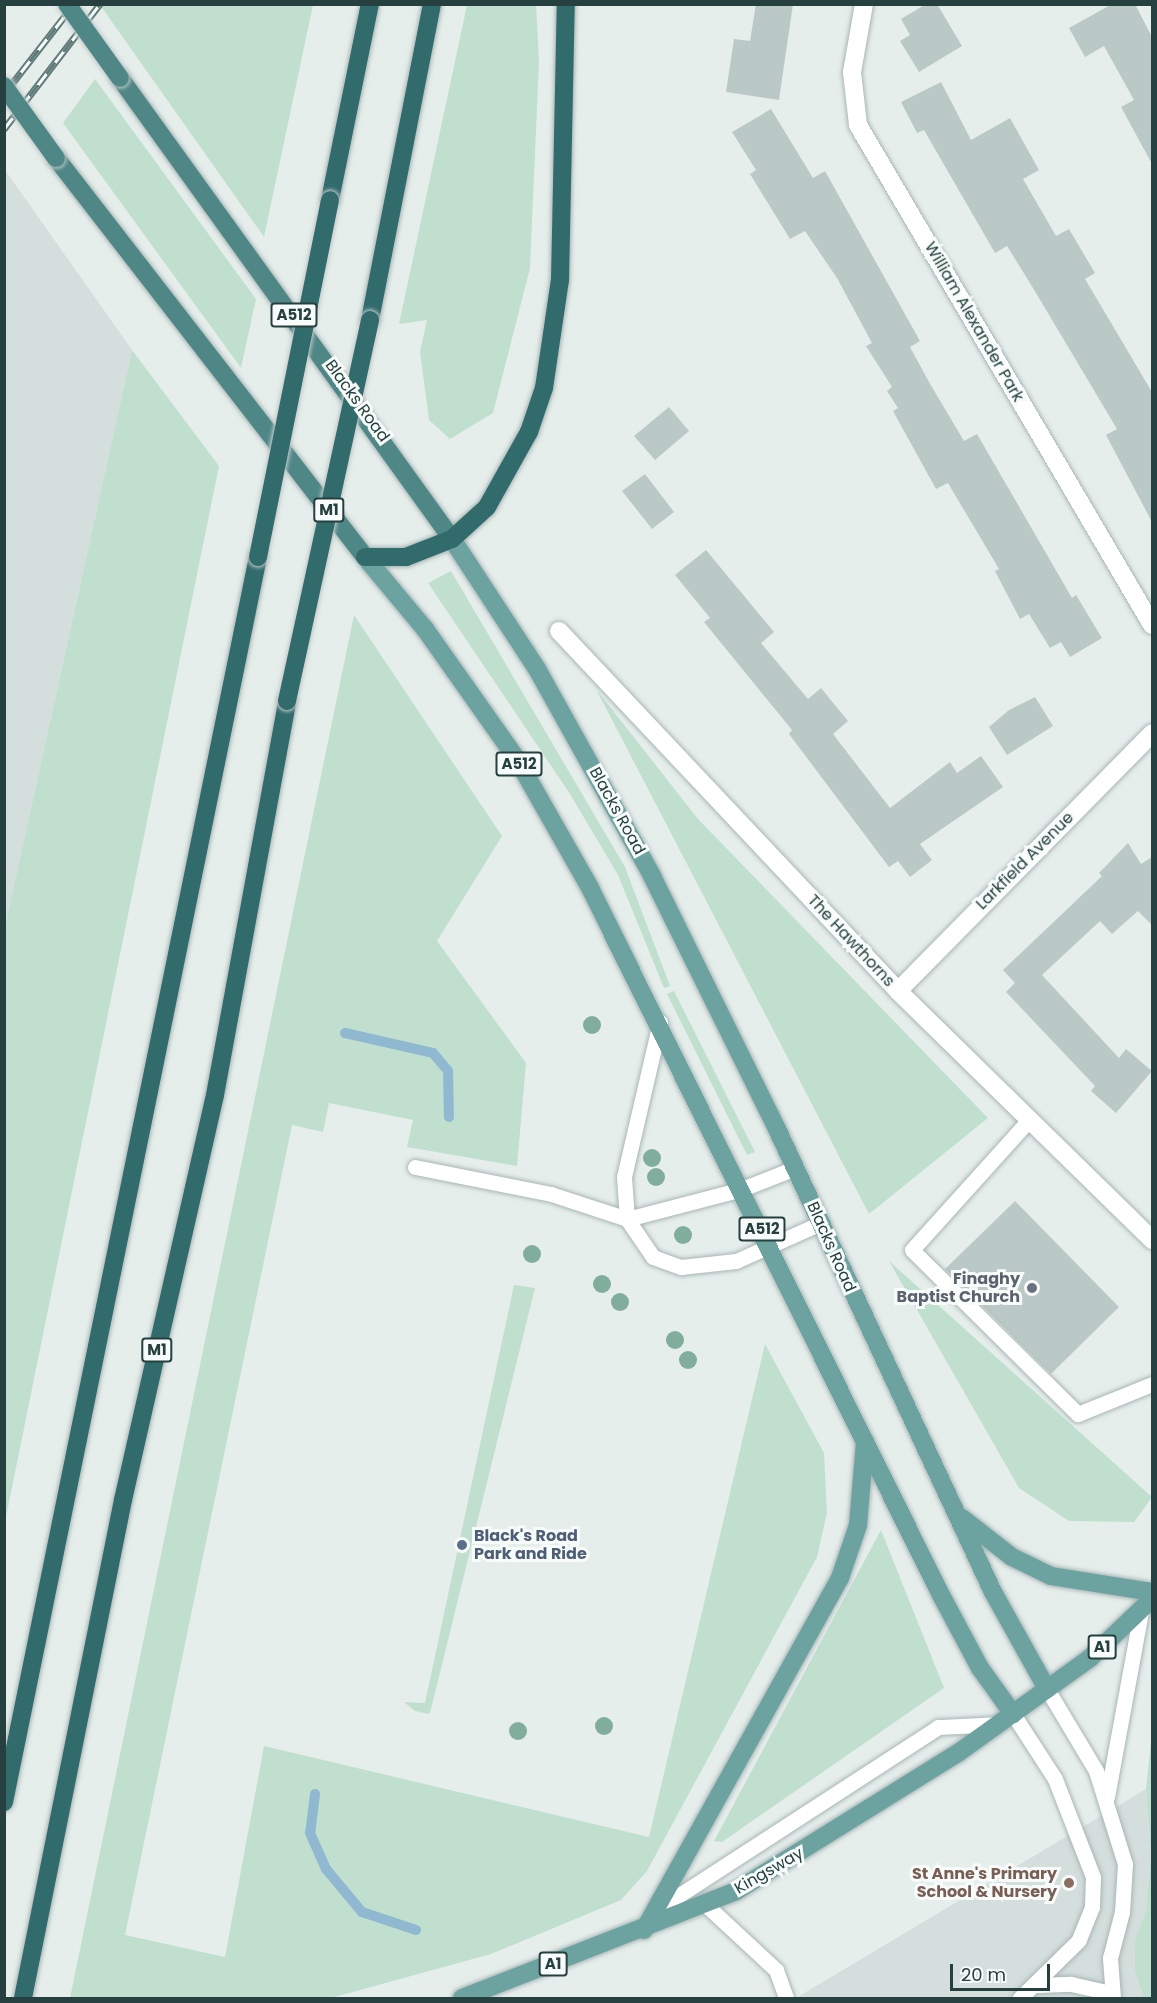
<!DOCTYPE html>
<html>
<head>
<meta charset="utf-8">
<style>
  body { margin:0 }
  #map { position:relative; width:1157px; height:2003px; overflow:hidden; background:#e6eeec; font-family:Poppins,sans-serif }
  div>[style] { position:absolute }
  .built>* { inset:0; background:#d4dedc }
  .green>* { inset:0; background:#c0dfcf }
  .stream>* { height:10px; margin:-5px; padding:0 5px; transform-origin:5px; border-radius:5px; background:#90b9d1 }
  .building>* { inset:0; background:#bbc9c6 }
  .roads { filter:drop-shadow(0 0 2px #a8b6b5) drop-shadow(0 0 2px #a8b6b5) }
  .service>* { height:15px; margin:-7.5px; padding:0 7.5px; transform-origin:7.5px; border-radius:7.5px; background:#fff }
  .minor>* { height:18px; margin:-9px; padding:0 9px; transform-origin:9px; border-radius:9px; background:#fff }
  .primary>* { height:18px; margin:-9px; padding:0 9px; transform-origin:9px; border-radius:9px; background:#6ca3a1 }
  .trunk>* { height:18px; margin:-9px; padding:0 9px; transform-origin:9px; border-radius:9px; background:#4e8786 }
  .motorway>* { height:18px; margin:-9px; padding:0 9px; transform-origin:9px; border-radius:9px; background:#316b6c }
  .rail>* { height:7px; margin-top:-3.5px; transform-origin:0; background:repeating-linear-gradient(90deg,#f7fbf9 0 14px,#607b7a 0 28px); box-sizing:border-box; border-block:2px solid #607b7a }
  .bridges { filter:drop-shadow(0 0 2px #c2cac9) drop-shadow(0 0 2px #c2cac9) }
  .trunk-bridge>* { height:18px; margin:-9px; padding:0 9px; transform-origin:9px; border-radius:9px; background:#4e8786 }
  .motorway-bridge>* { height:18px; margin:-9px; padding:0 9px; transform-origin:9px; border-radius:9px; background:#316b6c }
  .trees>* { width:18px; height:18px; margin:-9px; border-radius:50%; background:#81ad9c }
  .dots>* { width:16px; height:16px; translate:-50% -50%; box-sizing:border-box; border:3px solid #f7fbf9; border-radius:50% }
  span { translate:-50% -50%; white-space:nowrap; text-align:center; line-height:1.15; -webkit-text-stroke:6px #f7fbf9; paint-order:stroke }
  .shield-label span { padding:2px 4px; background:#f7fbf9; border:2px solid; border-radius:4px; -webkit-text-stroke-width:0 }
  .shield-label { font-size:15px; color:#25403f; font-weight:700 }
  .street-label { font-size:16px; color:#25403f }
  .worship-label { font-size:16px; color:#5b616d; font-weight:700 }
  .right { translate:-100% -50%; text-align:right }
  .service-label { font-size:16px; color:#4e5e75; font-weight:700 }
  .left { translate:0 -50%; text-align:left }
  .education-label { font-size:16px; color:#785e54; font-weight:700 }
  .frame { position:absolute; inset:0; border:6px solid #25403f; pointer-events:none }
  .scale { position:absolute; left:950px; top:1964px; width:100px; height:27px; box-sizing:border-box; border:3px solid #25403f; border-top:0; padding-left:8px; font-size:18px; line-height:21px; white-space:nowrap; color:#25403f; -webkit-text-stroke:4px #f7fbf9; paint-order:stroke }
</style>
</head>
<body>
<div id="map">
  <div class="built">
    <i style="clip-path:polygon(5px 170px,132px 350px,5px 926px)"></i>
    <i style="clip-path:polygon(1146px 1789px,1151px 1854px,1146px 1911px,1135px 1939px,1135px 1972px,1144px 1998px,796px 1998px)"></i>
  </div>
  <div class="green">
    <i style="clip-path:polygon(100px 5px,313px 5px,264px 237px)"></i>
    <i style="clip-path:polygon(467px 5px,536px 5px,539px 62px,530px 268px,493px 413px,450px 439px,429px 420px,420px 352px,427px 320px,399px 324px)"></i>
    <i style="clip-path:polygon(95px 79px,256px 299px,241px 368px,63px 123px)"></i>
    <i style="clip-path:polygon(132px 350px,219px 466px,5px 1522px,5px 926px)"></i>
    <i style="clip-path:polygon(451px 571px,625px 867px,670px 986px,664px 988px,618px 875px,570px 794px,428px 583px)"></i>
    <i style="clip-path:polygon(354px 615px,502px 836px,437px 941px,526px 1063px,517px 1166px,407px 1147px,413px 1120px,329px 1103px,323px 1132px,292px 1125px,125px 1935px,225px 1957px,264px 1746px,649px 1837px,765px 1344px,824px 1453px,827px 1513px,817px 1557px,647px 1871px,621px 1900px,491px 1954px,331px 1998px,70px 1998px)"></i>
    <i style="clip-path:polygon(596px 689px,698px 819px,988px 1118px,869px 1214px)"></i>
    <i style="clip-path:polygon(674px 991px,755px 1152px,747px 1155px,667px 994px)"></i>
    <i style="clip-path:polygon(889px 1261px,1152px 1497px,1134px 1522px,1069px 1521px,1019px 1488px)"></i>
    <i style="clip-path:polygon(514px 1285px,535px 1288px,431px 1709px,429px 1714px,415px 1711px,404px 1702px,425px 1703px)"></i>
    <i style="clip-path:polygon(881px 1530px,944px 1688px,722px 1842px,714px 1841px)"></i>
    <i style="clip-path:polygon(1152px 1733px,1152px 1998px,1144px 1998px,1135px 1972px,1135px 1939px,1146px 1911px,1151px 1854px,1146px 1789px)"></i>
  </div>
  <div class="stream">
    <i style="left:345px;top:1033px;width:90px;rotate:12.8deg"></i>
    <i style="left:433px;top:1053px;width:23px;rotate:50deg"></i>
    <i style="left:448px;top:1071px;width:46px;rotate:88.8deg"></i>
    <i style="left:315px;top:1794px;width:39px;rotate:97deg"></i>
    <i style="left:310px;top:1833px;width:39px;rotate:66deg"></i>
    <i style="left:326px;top:1869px;width:56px;rotate:50.1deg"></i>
    <i style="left:362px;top:1912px;width:57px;rotate:18.4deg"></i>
  </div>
  <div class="building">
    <i style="clip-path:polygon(756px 4px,793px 4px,779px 100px,726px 92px,734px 39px,750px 41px)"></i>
    <i style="clip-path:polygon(926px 4px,937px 4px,962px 46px,919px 72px,900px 41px,910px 35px,901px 19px)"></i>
    <i style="clip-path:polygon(1112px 4px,1135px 4px,1152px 37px,1152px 164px,1121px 107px,1134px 100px,1104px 46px,1085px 57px,1069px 28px)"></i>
    <i style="clip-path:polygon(941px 82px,971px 140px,1010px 118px,1039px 170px,1023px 179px,1056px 236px,1069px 229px,1095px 273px,1085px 279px,1152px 392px,1152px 522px,1106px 435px,1117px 429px,1033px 288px,1007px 246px,995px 253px,924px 130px,917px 133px,901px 102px)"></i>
    <i style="clip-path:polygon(771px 109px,813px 178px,825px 171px,920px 341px,910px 347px,929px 382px,964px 441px,977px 434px,1072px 598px,1076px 595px,1102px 638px,1070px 657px,1061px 642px,1050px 648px,1029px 614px,1020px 619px,995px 571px,999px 569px,948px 483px,936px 489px,893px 411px,898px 408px,887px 391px,892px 387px,866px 346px,872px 343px,837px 278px,805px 231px,790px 239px,750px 174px,756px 170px,732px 132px)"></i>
    <i style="clip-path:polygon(669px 407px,689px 431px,655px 460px,634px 436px)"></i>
    <i style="clip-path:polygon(645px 474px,674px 512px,652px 529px,622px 491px)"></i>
    <i style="clip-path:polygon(706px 550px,774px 632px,761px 643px,808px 699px,821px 688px,848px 721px,833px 734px,890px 808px,950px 762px,957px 773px,981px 756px,1003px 787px,920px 844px,932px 860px,910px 877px,898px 861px,889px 867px,789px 734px,792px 730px,704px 622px,710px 618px,675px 575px)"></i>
    <i style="clip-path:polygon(1035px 697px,1053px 726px,1007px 755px,989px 727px,1009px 710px)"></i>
    <i style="clip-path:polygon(1128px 843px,1141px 864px,1152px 857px,1152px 925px,1138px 911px,1112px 934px,1100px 921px,1042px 975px,1119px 1058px,1126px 1049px,1152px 1071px,1116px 1113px,1091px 1091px,1095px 1086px,1006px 992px,1015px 983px,1003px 970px,1102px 876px,1099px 873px)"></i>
    <i style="clip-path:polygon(1015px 1201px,1119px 1307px,1051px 1374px,945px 1269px)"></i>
  </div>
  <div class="roads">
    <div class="service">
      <i style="left:660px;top:1022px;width:159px;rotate:103.1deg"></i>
      <i style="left:624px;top:1177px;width:42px;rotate:85.9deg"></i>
      <i style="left:627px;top:1219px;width:46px;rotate:55.6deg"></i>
      <i style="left:653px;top:1257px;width:30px;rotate:20deg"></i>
      <i style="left:681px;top:1267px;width:55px;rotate:-6.2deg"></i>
      <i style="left:736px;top:1261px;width:93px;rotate:-24.1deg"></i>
      <i style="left:1028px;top:1121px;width:173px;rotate:132deg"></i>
      <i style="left:912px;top:1250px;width:233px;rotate:44.7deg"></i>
      <i style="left:1078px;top:1414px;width:80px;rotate:-22.1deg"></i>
      <i style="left:415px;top:1167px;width:139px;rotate:11.2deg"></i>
      <i style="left:551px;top:1194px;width:80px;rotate:18.2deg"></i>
      <i style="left:627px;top:1219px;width:119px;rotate:-14.6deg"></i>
      <i style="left:742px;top:1189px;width:57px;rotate:-21.6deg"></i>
      <i style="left:1047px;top:1689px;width:96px;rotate:59.1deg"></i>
      <i style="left:1096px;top:1771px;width:97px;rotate:72.7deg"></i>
      <i style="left:1125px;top:1864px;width:48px;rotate:93.6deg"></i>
      <i style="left:1122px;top:1912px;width:48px;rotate:104.6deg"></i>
      <i style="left:1110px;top:1958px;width:40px;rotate:85.7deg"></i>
      <i style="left:1013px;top:1714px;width:77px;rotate:57.1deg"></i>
      <i style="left:1055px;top:1779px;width:105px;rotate:68.8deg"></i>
      <i style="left:1093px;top:1877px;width:30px;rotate:92deg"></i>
      <i style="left:1092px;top:1907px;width:35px;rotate:112deg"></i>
      <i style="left:1079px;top:1940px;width:83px;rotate:135.5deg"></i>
      <i style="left:1107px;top:1797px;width:189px;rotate:-79.6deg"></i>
      <i style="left:706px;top:1905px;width:96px;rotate:42.9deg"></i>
      <i style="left:776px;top:1970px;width:30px;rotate:70deg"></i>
      <i style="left:658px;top:1909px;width:334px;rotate:-33deg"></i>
      <i style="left:938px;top:1727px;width:61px;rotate:-2.8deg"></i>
      <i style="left:1038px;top:1985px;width:33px;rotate:-2deg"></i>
      <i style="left:1071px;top:1984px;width:41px;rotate:12.7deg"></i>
    </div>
    <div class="minor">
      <i style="left:864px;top:4px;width:69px;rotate:100deg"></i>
      <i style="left:852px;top:72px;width:53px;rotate:83.5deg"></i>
      <i style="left:858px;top:125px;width:580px;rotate:59.54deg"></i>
      <i style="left:559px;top:631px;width:494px;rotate:46.7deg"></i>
      <i style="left:898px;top:991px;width:356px;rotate:44.4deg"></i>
      <i style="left:898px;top:991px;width:362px;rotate:-45.4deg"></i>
    </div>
    <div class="primary">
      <i style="left:452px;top:539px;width:155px;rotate:56.8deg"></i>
      <i style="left:537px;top:669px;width:237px;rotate:60.9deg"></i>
      <i style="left:652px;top:876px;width:282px;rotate:63.7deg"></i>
      <i style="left:777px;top:1129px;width:511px;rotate:64.99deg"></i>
      <i style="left:993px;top:1592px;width:111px;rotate:60.9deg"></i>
      <i style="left:365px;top:557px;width:94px;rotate:50.2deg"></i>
      <i style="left:425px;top:629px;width:161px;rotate:54.8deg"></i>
      <i style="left:518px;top:761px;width:146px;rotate:60.4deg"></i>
      <i style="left:590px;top:888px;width:789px;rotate:63.6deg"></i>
      <i style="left:941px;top:1595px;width:83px;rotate:61.9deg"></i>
      <i style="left:980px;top:1668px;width:57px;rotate:54.3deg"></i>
      <i style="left:962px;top:1518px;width:63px;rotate:38deg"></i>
      <i style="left:1012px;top:1557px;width:43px;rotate:26deg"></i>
      <i style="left:1051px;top:1576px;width:102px;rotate:9deg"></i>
      <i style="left:644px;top:1930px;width:403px;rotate:-60.9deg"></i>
      <i style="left:840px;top:1578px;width:56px;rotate:-71.2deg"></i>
      <i style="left:858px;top:1525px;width:84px;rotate:-85.2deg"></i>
      <i style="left:462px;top:1998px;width:294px;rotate:-21.3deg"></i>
      <i style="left:736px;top:1891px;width:261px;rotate:-31.9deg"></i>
      <i style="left:958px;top:1753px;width:163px;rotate:-35.7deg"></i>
      <i style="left:1090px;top:1658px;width:86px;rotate:-43.6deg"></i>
    </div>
    <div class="trunk">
      <i style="left:120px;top:78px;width:568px;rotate:54.24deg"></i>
      <i style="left:56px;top:158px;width:505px;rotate:52.24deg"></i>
    </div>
    <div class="motorway">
      <i style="left:330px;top:200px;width:200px;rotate:-78.5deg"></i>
      <i style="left:370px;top:320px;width:322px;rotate:-78.9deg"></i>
      <i style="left:365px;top:557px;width:41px"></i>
      <i style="left:406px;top:557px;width:49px;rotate:-21.4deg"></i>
      <i style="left:452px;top:539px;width:47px;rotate:-42.4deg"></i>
      <i style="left:487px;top:507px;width:86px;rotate:-60.8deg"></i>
      <i style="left:529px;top:432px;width:46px;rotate:-71.2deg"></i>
      <i style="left:544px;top:388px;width:109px;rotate:-81.6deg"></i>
      <i style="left:560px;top:280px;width:276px;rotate:-88.8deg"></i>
      <i style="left:4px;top:1802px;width:1271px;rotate:-78.47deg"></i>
      <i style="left:23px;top:1998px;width:508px;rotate:-78.65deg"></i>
      <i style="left:123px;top:1500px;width:415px;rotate:-77.2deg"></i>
      <i style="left:215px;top:1095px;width:401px;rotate:-79.6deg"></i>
    </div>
  </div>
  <div class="rail">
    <i style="left:4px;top:94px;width:114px;rotate:-52.1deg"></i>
    <i style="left:4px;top:129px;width:158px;rotate:-52.5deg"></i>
  </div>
  <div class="bridges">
    <div class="trunk-bridge">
      <i style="left:67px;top:4px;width:91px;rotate:54.4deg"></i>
      <i style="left:4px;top:86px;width:89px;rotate:54.2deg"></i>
    </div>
    <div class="motorway-bridge">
      <i style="left:258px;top:557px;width:364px;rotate:-78.6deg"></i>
      <i style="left:287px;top:701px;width:390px;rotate:-77.7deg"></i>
    </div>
  </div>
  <div class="trees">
    <i style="left:592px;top:1025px"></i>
    <i style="left:652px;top:1158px"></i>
    <i style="left:656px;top:1177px"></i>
    <i style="left:683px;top:1235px"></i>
    <i style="left:532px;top:1254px"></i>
    <i style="left:602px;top:1284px"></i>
    <i style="left:620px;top:1302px"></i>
    <i style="left:675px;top:1340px"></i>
    <i style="left:688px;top:1360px"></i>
    <i style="left:604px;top:1726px"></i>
    <i style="left:518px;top:1731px"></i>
  </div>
  <div class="dots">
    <i style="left:1032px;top:1288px;background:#6b7280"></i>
    <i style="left:462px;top:1545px;background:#5c6f8a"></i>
    <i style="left:1069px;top:1883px;background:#8d6e63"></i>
  </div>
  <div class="shield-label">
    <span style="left:294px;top:315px">A512</span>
    <span style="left:329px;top:510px">M1</span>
    <span style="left:519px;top:764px">A512</span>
    <span style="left:762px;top:1229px">A512</span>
    <span style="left:157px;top:1350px">M1</span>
    <span style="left:1102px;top:1647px">A1</span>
    <span style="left:553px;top:1964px">A1</span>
  </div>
  <div class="street-label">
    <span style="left:974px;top:322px;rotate:60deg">William Alexander Park</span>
    <span style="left:357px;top:401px;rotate:54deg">Blacks Road</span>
    <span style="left:617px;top:811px;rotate:61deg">Blacks Road</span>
    <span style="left:1025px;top:861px;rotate:-45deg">Larkfield Avenue</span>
    <span style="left:851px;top:941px;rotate:47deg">The Hawthorns</span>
    <span style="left:831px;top:1247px;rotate:66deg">Blacks Road</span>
    <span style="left:769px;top:1871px;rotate:-30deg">Kingsway</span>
  </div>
  <div class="worship-label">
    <span class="right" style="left:1020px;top:1288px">Finaghy<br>Baptist Church</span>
  </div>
  <div class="service-label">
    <span class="left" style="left:474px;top:1545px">Black's Road<br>Park and Ride</span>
  </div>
  <div class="education-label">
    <span class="right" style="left:1057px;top:1883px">St Anne's Primary<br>School &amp; Nursery</span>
  </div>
  <div class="frame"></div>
  <div class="scale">20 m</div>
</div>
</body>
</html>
